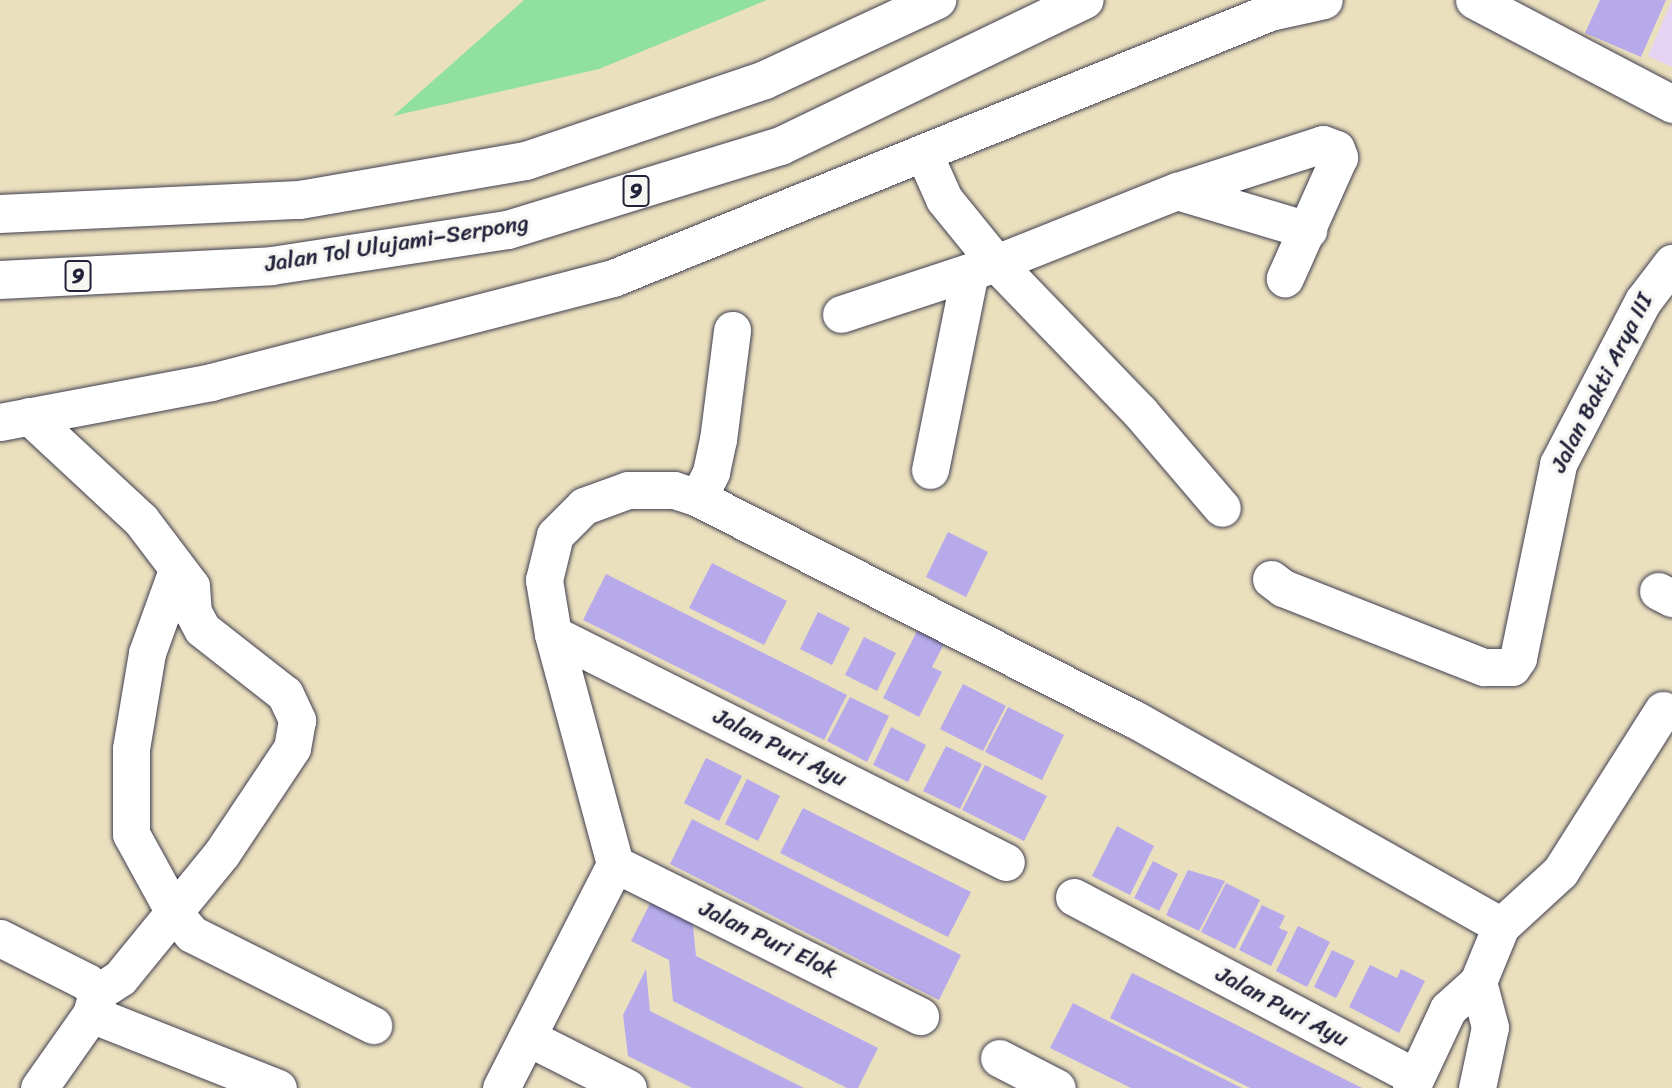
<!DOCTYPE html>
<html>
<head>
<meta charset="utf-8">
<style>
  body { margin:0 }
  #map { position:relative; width:1672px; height:1088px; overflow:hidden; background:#ebe0be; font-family:Sriracha,sans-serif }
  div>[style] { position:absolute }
  .built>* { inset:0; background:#e4d3f2 }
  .green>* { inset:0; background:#90e0a0 }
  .building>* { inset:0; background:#b6aaeb }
  .roads { filter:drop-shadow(0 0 2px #403e4f) drop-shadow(0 0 2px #403e4f) }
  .minor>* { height:37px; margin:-18.5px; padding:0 18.5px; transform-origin:18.5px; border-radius:18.5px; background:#fff }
  .highway>* { height:38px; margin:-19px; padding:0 19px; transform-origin:19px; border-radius:19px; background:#fff }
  span { translate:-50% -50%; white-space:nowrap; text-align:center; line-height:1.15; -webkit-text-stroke:7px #f6f6f2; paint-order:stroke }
  .shield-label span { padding:2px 5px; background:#f6f6f2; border:2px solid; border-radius:5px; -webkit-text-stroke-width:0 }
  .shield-label { font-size:21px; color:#22223b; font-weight:700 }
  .street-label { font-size:23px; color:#22223b }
</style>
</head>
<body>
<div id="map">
  <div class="built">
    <i style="clip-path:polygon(1672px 0,1672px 67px,1648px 56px)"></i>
  </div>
  <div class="green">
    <i style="clip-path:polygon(524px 0,767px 0,599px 69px,393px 116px)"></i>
  </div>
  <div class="building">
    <i style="clip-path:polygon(1600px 0,1666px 0,1641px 57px,1585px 33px)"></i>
    <i style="clip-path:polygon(948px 532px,988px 552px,966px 597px,926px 577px)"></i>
    <i style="clip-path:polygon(712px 563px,787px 601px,764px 645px,689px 608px)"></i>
    <i style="clip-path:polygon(606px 574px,847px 695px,824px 740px,583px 620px)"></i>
    <i style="clip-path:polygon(818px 612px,850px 628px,832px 665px,800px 649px)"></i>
    <i style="clip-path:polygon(917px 631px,944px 644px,932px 667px,942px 672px,919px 717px,883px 698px)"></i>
    <i style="clip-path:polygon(864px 637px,896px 653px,877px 691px,845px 675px)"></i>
    <i style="clip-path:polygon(963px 684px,1006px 706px,983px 751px,940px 729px)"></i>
    <i style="clip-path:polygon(850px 697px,889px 716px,867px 762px,827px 741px)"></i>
    <i style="clip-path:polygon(1008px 707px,1064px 735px,1042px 780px,985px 752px)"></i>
    <i style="clip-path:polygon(891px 727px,926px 745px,908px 782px,873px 765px)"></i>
    <i style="clip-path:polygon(946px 746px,982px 764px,960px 809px,923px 791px)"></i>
    <i style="clip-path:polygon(706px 758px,742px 776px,719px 821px,684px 803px)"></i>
    <i style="clip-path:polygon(985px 765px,1047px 796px,1024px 841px,962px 810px)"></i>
    <i style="clip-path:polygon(747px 779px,780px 796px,758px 841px,725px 824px)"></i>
    <i style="clip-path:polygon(803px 808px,971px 892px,948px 937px,780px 853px)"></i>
    <i style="clip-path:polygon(692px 819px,961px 955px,939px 1000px,670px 864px)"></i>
    <i style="clip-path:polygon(1117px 826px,1154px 846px,1130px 895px,1092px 876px)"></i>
    <i style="clip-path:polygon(1153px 861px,1178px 874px,1159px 911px,1134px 898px)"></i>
    <i style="clip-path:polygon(1188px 870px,1225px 881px,1199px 931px,1166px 915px)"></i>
    <i style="clip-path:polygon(1226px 883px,1260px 900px,1235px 949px,1201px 932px)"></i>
    <i style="clip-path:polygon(654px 896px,692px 915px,696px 956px,878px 1048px,858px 1088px,847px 1088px,673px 1001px,669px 960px,631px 941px)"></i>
    <i style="clip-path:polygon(1262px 905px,1285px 916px,1279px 928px,1288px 932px,1271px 966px,1239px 950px)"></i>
    <i style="clip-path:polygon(1298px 926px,1330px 942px,1307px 987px,1276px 971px)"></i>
    <i style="clip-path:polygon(1332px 950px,1355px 961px,1336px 998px,1314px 987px)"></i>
    <i style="clip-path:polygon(1370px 965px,1397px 978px,1401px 969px,1425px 981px,1399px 1033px,1349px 1007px)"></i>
    <i style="clip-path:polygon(646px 969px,650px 1011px,804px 1088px,692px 1088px,628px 1056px,623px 1015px)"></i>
    <i style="clip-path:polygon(1132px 973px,1165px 989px,1362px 1088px,1250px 1088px,1110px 1018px)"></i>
    <i style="clip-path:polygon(1073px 1003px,1108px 1021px,1242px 1088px,1131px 1088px,1050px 1048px)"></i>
  </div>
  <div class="roads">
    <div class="minor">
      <i style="left:1474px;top:0;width:224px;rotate:27.7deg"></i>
      <i style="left:924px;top:154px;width:49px;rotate:66deg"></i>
      <i style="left:944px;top:199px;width:82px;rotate:50.9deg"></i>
      <i style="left:996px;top:263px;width:207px;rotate:46deg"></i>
      <i style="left:1140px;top:412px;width:126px;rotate:49.5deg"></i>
      <i style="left:1177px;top:191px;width:137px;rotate:16.6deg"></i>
      <i style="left:841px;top:314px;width:163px;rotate:-18.2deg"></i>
      <i style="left:996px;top:263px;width:195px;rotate:-21.7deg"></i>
      <i style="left:1177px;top:191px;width:153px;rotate:-17.8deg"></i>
      <i style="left:1323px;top:144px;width:14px;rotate:21deg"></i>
      <i style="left:1336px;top:149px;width:9px;rotate:69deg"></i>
      <i style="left:1339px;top:157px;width:133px;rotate:114.1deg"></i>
      <i style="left:29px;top:416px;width:153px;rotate:42.9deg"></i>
      <i style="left:141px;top:520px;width:83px;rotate:52.9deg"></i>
      <i style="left:191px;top:586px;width:26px;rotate:86deg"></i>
      <i style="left:193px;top:612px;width:19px;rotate:62deg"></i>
      <i style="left:202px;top:629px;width:105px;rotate:38.1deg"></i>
      <i style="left:285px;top:694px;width:29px;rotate:65deg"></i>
      <i style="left:297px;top:720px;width:28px;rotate:100deg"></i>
      <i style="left:292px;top:748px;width:126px;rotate:123.7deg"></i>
      <i style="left:222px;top:853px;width:161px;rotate:129.2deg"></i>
      <i style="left:120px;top:978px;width:27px;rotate:147deg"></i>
      <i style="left:0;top:422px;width:215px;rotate:-10.7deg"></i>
      <i style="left:211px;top:382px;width:415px;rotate:-14.5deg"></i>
      <i style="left:613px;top:278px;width:709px;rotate:-22.04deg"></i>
      <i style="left:1270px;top:12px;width:55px;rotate:-12.5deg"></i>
      <i style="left:930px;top:470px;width:202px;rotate:-78.6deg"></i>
      <i style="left:698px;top:498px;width:29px;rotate:-63deg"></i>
      <i style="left:711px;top:472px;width:33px;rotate:-78deg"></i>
      <i style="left:718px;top:440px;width:111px;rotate:-82.7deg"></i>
      <i style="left:177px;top:570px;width:88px;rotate:109.9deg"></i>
      <i style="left:147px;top:653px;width:97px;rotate:99.5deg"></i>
      <i style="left:131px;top:749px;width:85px;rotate:90deg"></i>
      <i style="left:131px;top:834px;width:91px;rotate:61.2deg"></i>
      <i style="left:175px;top:914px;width:26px;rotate:50deg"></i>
      <i style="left:192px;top:934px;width:203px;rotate:26.7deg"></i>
      <i style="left:1271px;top:579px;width:15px;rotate:37deg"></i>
      <i style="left:1283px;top:588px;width:216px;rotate:21.5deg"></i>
      <i style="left:1484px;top:667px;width:28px"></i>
      <i style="left:1512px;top:667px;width:11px;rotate:-56deg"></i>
      <i style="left:1518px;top:658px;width:198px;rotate:-78.3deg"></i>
      <i style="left:1558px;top:464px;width:184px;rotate:-62.5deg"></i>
      <i style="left:1643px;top:301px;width:48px;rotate:-52.7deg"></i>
      <i style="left:1658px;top:591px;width:16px;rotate:27deg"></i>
      <i style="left:553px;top:634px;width:507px;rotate:26.72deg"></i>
      <i style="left:615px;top:864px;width:341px;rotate:26.5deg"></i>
      <i style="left:1074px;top:897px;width:386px;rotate:27.8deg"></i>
      <i style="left:0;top:938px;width:97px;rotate:26.8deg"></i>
      <i style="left:87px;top:982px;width:15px;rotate:48deg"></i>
      <i style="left:91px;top:1014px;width:201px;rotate:21.6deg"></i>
      <i style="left:527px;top:1037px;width:113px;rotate:26.8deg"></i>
      <i style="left:999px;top:1058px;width:65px;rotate:27.3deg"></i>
      <i style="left:39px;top:1088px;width:90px;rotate:-54.9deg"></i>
      <i style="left:91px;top:1014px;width:22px;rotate:-74deg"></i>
      <i style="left:501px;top:1088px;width:251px;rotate:-63deg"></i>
      <i style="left:615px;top:864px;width:238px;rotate:-105.1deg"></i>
      <i style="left:553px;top:634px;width:55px;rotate:-99.5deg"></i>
      <i style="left:544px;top:580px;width:46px;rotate:-76.3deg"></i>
      <i style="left:555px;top:535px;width:41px;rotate:-45deg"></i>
      <i style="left:584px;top:506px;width:47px;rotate:-20deg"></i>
      <i style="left:628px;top:490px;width:46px"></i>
      <i style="left:674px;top:490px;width:25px;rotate:18deg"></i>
      <i style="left:698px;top:498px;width:491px;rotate:26.9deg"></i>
      <i style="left:1136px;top:720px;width:419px;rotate:29.4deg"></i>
      <i style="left:1411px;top:1088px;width:87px;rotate:-64.9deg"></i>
      <i style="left:1448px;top:1009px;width:40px;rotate:-42deg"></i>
      <i style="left:1478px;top:982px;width:61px;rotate:-67.7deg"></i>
      <i style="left:1501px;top:926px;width:80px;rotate:-42.5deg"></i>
      <i style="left:1560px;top:872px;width:192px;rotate:-57.6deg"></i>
      <i style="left:1477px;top:1088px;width:62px;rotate:-78deg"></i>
      <i style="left:1490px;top:1027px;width:47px;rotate:-104.9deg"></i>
    </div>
    <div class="highway">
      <i style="left:0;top:214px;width:300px;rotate:-2.7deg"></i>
      <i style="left:300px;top:200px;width:229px;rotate:-9.8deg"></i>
      <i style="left:526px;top:161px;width:252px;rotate:-18.7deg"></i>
      <i style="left:765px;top:80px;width:190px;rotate:-24.9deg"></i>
      <i style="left:0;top:280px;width:272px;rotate:-2.9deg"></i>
      <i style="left:272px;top:266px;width:239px;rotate:-8.7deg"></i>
      <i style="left:508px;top:230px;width:286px;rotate:-17.1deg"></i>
      <i style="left:781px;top:146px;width:337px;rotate:-25.7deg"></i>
    </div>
  </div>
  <div class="shield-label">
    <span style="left:636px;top:191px">9</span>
    <span style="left:78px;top:276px">9</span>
  </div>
  <div class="street-label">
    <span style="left:397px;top:244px;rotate:-9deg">Jalan Tol Ulujami–Serpong</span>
    <span style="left:1602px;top:383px;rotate:-63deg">Jalan Bakti Arya III</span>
    <span style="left:780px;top:748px;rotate:27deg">Jalan Puri Ayu</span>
    <span style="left:768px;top:940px;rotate:26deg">Jalan Puri Elok</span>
    <span style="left:1282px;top:1007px;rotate:28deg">Jalan Puri Ayu</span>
  </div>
</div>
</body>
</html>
